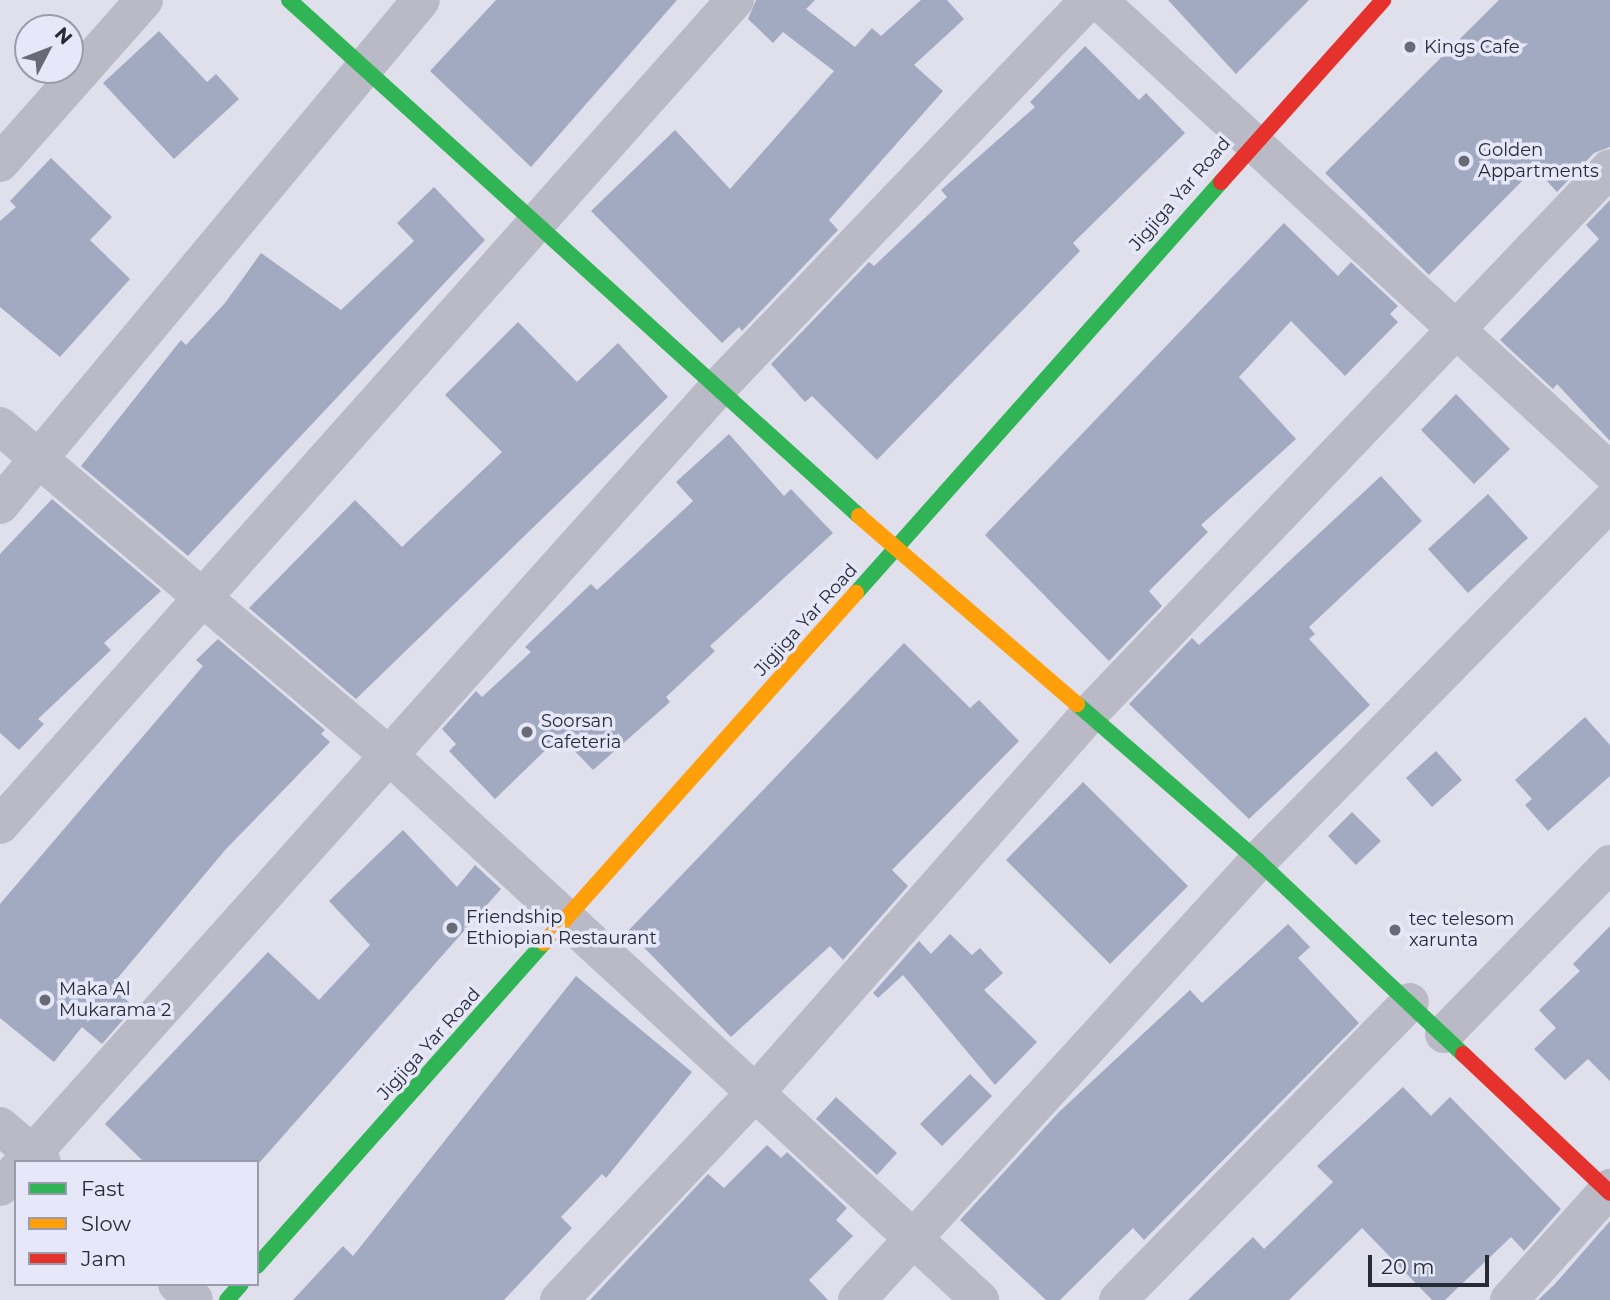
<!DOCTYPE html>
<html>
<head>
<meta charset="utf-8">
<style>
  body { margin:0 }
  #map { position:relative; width:1610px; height:1300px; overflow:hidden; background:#e0e0ec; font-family:Montserrat,sans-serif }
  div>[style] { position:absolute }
  .building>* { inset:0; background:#a1aac0 }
  .street>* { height:38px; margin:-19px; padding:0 19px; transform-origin:19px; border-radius:19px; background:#b9bac5 }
  .fast>* { height:16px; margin:-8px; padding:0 8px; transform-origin:8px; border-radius:8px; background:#30b455 }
  .slow>* { height:16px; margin:-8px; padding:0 8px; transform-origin:8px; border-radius:8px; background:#ff9f0a }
  .jam>* { height:16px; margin:-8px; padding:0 8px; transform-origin:8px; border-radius:8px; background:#e5322d }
  .dots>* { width:19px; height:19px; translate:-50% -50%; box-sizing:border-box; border:4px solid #e6e7f9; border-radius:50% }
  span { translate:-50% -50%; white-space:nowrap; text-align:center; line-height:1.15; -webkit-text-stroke:7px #e6e7f9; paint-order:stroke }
  .poi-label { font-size:18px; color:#272b36 }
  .left { translate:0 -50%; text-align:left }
  .street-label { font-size:18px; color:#272b36 }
  .legend { position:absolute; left:14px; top:1160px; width:245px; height:126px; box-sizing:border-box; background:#e6e7f9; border:2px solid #9a9cab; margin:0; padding:9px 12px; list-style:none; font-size:21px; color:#272b36 }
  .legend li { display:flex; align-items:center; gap:14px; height:35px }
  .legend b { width:35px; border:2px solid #9a9cab }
  .north { position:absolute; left:14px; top:14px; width:70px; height:70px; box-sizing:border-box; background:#e6e7f9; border:2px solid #9a9cab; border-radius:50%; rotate:48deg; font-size:19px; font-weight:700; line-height:28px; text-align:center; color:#272b36 }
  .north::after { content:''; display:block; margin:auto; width:24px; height:32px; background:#686a76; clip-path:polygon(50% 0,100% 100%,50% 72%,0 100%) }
  .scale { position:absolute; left:1368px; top:1255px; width:121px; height:32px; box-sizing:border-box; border:4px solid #272b36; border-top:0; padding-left:9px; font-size:21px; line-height:24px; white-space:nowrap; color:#272b36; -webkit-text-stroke:5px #e6e7f9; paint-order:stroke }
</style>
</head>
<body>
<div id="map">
  <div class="building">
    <i style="clip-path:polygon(496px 0,677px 0,531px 167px,430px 71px)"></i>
    <i style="clip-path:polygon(756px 0,815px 0,806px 9px,855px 47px,872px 28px,881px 36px,921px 0,947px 0,964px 19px,914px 65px,943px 91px,829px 220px,838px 230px,742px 331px,739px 327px,722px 343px,591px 211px,675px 130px,730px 189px,834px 71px,783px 32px,773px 43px,748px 19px)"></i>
    <i style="clip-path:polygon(1168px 0,1309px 0,1236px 74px)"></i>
    <i style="clip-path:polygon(1499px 0,1610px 0,1610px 147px,1594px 153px,1557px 192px,1535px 168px,1429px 275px,1325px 173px)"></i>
    <i style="clip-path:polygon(159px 31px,207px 82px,216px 74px,239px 99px,174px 159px,103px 83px)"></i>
    <i style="clip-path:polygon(1085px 46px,1139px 100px,1146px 93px,1185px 133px,1073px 243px,1080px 251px,877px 460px,812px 396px,805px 402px,771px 364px,869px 262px,874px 266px,947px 197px,941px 190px,1035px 107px,1030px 102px)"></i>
    <i style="clip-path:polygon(51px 158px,112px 217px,90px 240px,130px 279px,60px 357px,0 307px,0 221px,16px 207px,10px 201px)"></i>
    <i style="clip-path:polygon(434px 187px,485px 240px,188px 556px,81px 466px,181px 340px,186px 345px,225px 303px,261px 253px,341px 310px,414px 241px,397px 223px)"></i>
    <i style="clip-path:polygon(1610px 200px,1610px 441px,1557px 384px,1553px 389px,1500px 340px,1599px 239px,1586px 225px)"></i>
    <i style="clip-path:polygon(1284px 223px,1338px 276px,1351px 262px,1398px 306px,1390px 314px,1398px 322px,1345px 376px,1291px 321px,1239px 377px,1296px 439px,1201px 525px,1208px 532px,1149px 591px,1162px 606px,1109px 661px,985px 535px)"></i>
    <i style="clip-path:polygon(518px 322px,577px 382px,618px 343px,668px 397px,356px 699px,249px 608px,355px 500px,402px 547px,502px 452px,445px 395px)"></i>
    <i style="clip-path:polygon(1456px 394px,1510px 449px,1474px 484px,1421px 430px)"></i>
    <i style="clip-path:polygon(729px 434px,784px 496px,791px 489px,833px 533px,710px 646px,715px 651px,666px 697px,670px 702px,593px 770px,560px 736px,495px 799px,449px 751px,456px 744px,442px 729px,476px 691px,482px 697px,531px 652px,525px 647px,591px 584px,597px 590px,693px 501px,676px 482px)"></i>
    <i style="clip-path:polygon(1381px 476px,1422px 521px,1309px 627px,1315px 634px,1309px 639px,1370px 705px,1249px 819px,1129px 704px,1192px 638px,1199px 645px)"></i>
    <i style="clip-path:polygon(1488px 494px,1528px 538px,1468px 593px,1428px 549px)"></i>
    <i style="clip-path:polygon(52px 499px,161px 591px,104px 643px,111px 650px,38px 719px,44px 724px,19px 750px,0 733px,0 554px)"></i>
    <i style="clip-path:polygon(218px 639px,325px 730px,321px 734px,330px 742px,226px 849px,111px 986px,134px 1007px,102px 1044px,82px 1027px,54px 1062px,0 1018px,0 904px,203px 666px,196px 660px)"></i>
    <i style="clip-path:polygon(904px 643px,970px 708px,979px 700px,1019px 741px,892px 870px,908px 886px,843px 960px,830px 946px,731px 1037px,628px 931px)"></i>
    <i style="clip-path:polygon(1585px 717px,1610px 745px,1610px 776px,1548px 831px,1525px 805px,1532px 799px,1515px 780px)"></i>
    <i style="clip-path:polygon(1436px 751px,1462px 780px,1432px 807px,1406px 778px)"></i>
    <i style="clip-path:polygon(1083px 782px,1188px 886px,1110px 964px,1006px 860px)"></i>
    <i style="clip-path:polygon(1352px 812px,1381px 841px,1356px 865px,1328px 836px)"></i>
    <i style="clip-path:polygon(403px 830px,457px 887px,475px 865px,501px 889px,260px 1162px,144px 1162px,105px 1124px,268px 952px,319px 1000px,370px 945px,329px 901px)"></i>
    <i style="clip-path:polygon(1288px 924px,1310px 947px,1298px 958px,1359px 1023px,1144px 1240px,1133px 1228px,1060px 1300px,1046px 1300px,960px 1220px,1059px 1112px,1190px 990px,1202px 1003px)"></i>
    <i style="clip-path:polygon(1610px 926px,1610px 1081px,1588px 1059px,1565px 1080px,1534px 1049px,1556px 1028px,1539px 1010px,1580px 971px,1573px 964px)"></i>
    <i style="clip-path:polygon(950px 934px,972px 955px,980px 948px,1003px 973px,984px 990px,1037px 1042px,995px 1085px,903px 975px,878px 998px,873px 993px,919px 941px,931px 954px)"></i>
    <i style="clip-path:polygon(576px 976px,692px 1072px,606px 1178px,602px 1174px,561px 1217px,572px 1228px,504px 1300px,293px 1300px,343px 1246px,353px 1256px)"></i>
    <i style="clip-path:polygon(970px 1074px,992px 1096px,942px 1146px,920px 1124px)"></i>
    <i style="clip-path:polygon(1403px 1087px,1431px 1116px,1450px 1097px,1561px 1209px,1524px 1251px,1511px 1237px,1445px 1300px,1432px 1300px,1362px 1228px,1289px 1300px,1188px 1300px,1253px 1237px,1264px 1249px,1333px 1182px,1317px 1166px)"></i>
    <i style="clip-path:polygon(836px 1097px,897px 1153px,877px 1175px,816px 1119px)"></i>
    <i style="clip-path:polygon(767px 1145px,781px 1158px,787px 1152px,847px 1208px,836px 1220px,853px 1236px,809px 1280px,828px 1300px,590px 1300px,708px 1174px,724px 1188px)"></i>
    <i style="clip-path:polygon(1610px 1221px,1610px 1300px,1538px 1300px,1555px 1284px)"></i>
  </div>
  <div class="street">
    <i style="left:1098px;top:0;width:696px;rotate:42.61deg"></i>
    <i style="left:0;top:163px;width:217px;rotate:-48.5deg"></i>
    <i style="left:0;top:426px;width:514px;rotate:40.26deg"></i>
    <i style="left:392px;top:758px;width:800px;rotate:42.67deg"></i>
    <i style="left:0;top:505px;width:657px;rotate:-50.18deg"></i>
    <i style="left:0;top:825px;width:1105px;rotate:-48.3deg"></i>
    <i style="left:1444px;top:1034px;width:238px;rotate:-45.7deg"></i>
    <i style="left:0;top:1126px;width:55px;rotate:40.6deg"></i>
    <i style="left:25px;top:1162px;width:1035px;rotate:-48.17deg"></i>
    <i style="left:715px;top:391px;width:541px;rotate:-46.27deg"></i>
    <i style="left:0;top:1187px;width:23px;rotate:-45deg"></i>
    <i style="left:177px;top:1284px;width:23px;rotate:43deg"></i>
    <i style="left:559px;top:1300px;width:286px;rotate:-46.6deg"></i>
    <i style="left:756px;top:1092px;width:505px;rotate:-48.61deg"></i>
    <i style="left:1090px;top:713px;width:753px;rotate:-46.34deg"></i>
    <i style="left:857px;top:1300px;width:595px;rotate:-47.59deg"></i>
    <i style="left:1258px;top:861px;width:503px;rotate:-45.56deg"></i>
    <i style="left:1118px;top:1300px;width:417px;rotate:-45.6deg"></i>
    <i style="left:1509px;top:1300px;width:151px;rotate:-48deg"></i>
  </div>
  <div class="fast">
    <i style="left:289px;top:0;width:769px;rotate:42.15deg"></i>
    <i style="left:856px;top:593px;width:550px;rotate:-48.39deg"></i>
    <i style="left:1077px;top:704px;width:240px;rotate:40.9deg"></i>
    <i style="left:1258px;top:861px;width:282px;rotate:43.3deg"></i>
    <i style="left:257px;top:1266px;width:432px;rotate:-48.4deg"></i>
    <i style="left:227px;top:1300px;width:21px;rotate:-49deg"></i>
  </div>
  <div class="slow">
    <i style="left:859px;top:516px;width:288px;rotate:40.8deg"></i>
    <i style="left:544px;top:943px;width:469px;rotate:-48.3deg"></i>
  </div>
  <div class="jam">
    <i style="left:1221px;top:182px;width:244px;rotate:-48.3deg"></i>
    <i style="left:1463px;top:1054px;width:202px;rotate:43.4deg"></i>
  </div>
  <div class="dots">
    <i style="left:1410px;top:47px;background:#686a76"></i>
    <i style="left:1464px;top:161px;background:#686a76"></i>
    <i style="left:527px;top:732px;background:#686a76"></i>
    <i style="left:452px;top:928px;background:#686a76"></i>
    <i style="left:1395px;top:930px;background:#686a76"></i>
    <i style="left:45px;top:1000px;background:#686a76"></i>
  </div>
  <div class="poi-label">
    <span class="left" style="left:1424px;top:47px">Kings Cafe</span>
    <span class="left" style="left:1478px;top:161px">Golden<br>Appartments</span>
    <span class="left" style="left:541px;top:732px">Soorsan<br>Cafeteria</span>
    <span class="left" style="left:466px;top:928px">Friendship<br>Ethiopian Restaurant</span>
    <span class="left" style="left:1409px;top:930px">tec telesom<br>xarunta</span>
    <span class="left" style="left:59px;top:1000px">Maka Al<br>Mukarama 2</span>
  </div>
  <div class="street-label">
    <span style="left:1180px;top:194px;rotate:-49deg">Jigjiga Yar Road</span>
    <span style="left:806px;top:620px;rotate:-48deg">Jigjiga Yar Road</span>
    <span style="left:429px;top:1044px;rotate:-48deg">Jigjiga Yar Road</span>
  </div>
  <ul class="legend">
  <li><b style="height:9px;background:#30b455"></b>Fast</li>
  <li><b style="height:9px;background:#ff9f0a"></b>Slow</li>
  <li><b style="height:9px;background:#e5322d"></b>Jam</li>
  </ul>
  <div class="north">N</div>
  <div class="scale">20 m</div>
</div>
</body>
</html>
